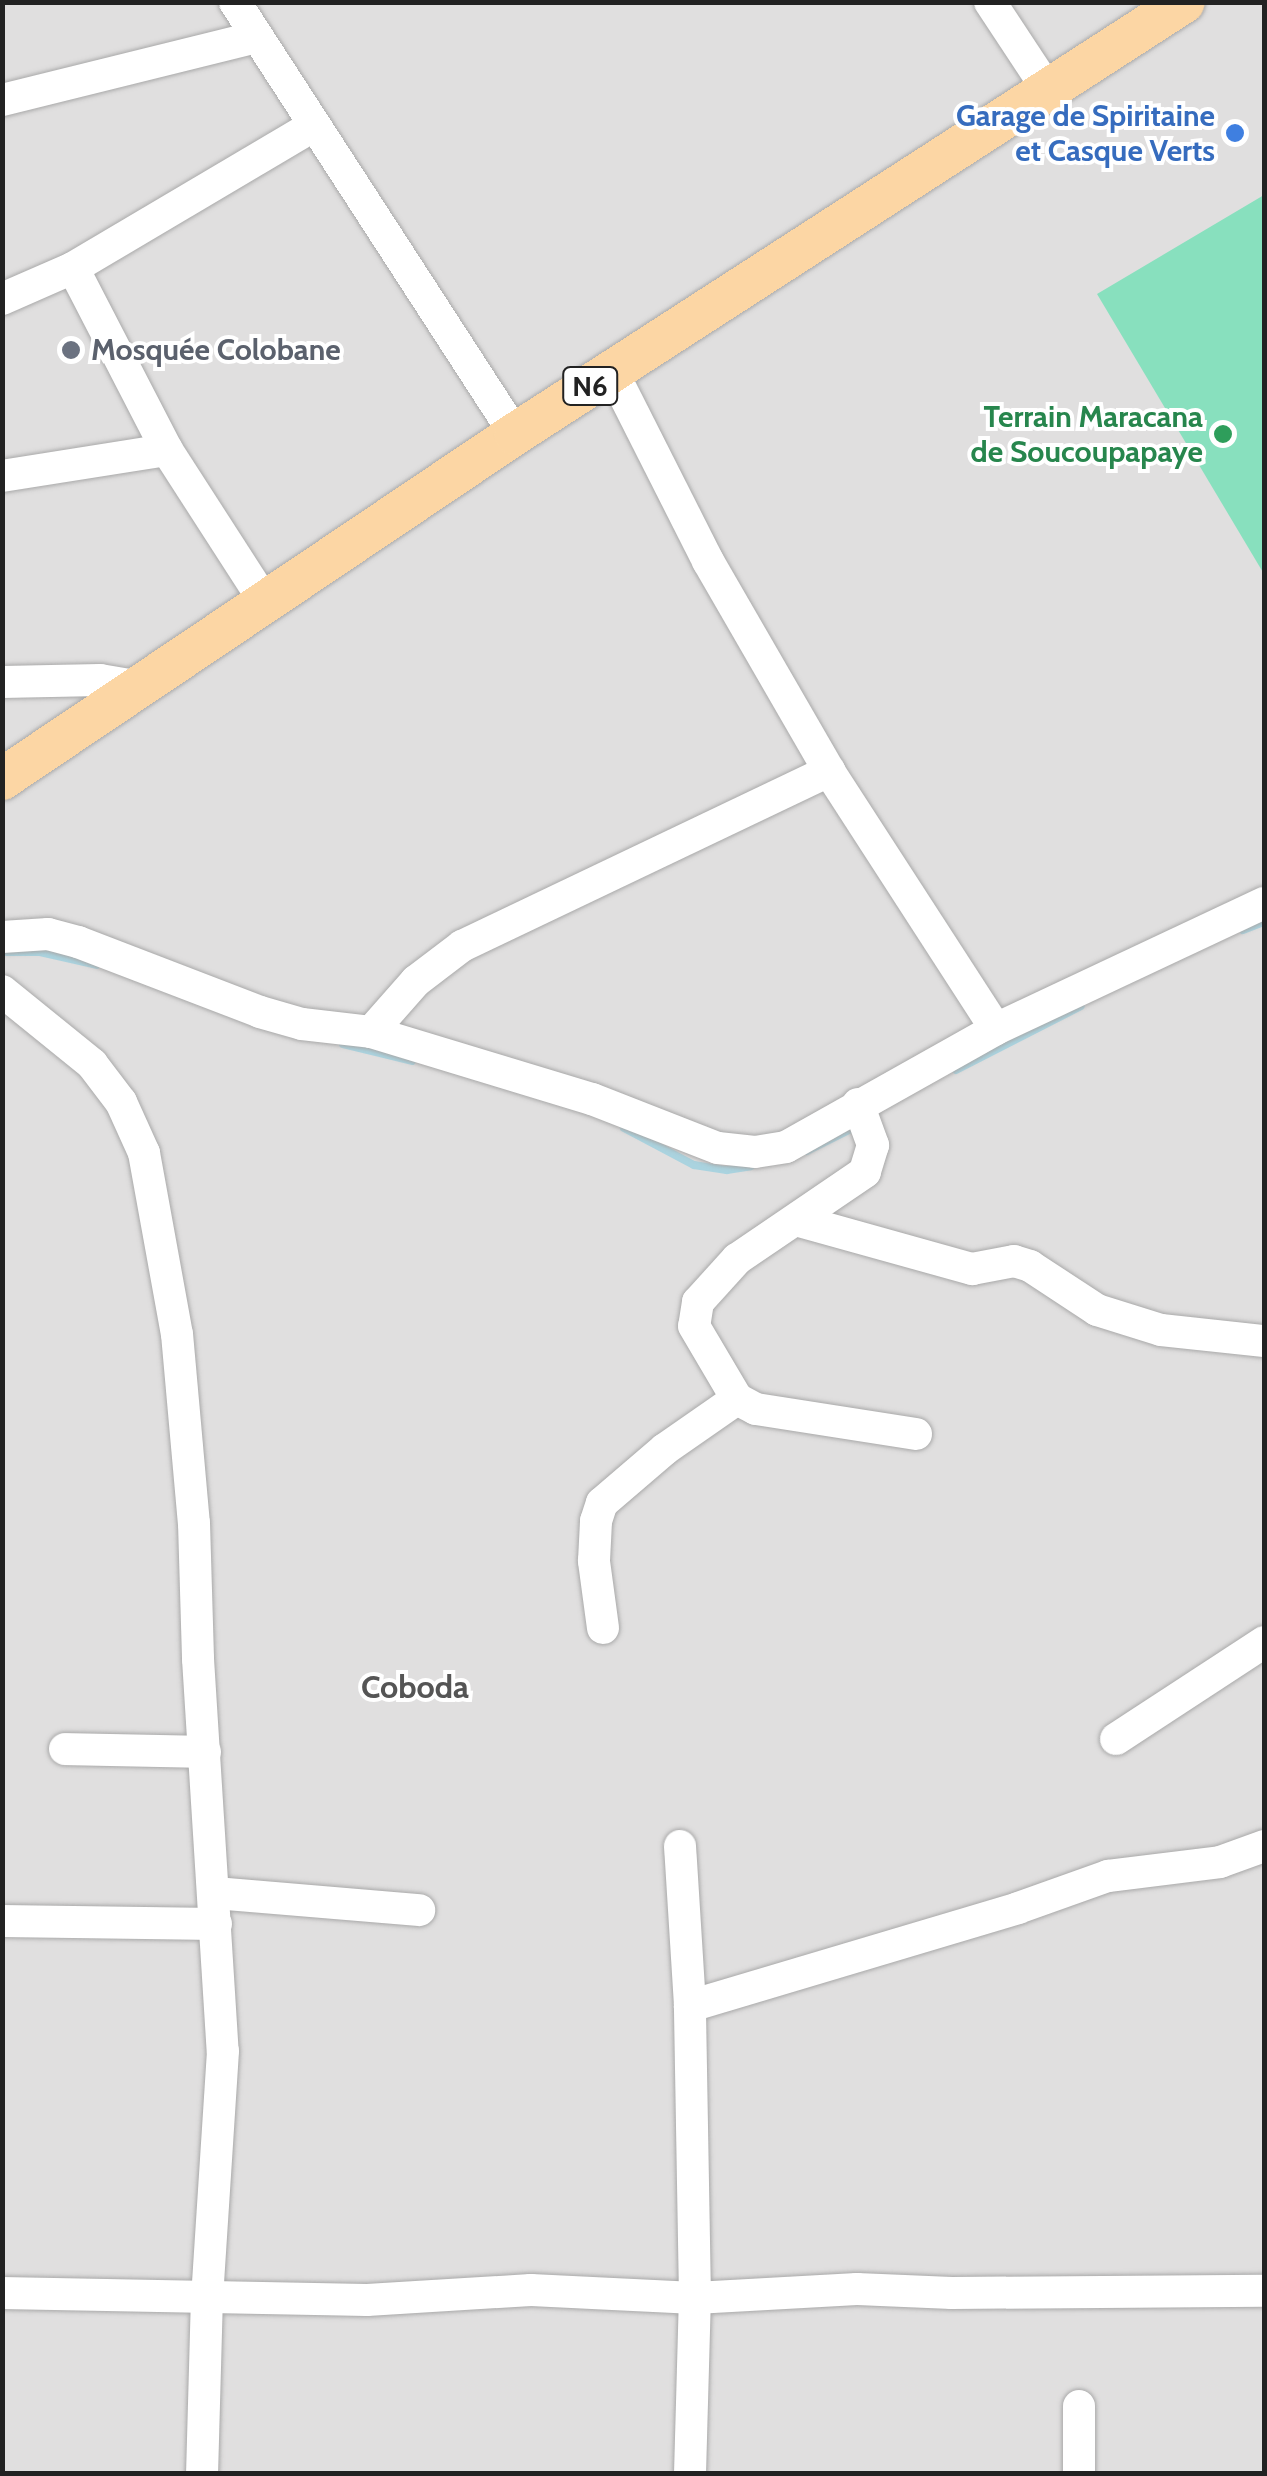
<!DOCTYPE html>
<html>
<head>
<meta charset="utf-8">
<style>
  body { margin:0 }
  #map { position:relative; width:1267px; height:2476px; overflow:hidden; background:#f2efe9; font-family:Cabin,sans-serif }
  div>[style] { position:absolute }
  .residential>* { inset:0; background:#e0dfdf }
  .pitch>* { inset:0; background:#88e0be }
  .stream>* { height:8px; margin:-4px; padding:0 4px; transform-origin:4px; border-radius:4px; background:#aad3df }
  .roads { filter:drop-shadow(0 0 2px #a9a9a9) drop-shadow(0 0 2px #a9a9a9) }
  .minor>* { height:32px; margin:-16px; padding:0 16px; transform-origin:16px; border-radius:16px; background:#fff }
  .major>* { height:42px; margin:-21px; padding:0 21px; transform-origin:21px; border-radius:21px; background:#fcd6a4 }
  .dots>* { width:28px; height:28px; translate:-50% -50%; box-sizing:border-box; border:5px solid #fff; border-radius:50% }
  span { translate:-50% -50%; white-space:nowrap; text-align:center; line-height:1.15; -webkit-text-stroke:8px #fff; paint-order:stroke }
  .shield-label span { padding:2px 8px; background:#fff; border:2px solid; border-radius:8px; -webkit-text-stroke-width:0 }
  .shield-label { font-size:28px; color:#222; font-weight:700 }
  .shop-label { font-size:30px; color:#366cbe; font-weight:700 }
  .right { translate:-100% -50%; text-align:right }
  .worship-label { font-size:30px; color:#5b616d; font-weight:700 }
  .left { translate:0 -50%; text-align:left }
  .leisure-label { font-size:30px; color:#27864d; font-weight:700 }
  .neighbourhood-label { font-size:32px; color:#555; font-weight:700 }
  .frame { position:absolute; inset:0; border:5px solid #222; pointer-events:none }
</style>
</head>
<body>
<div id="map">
  <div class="residential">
    <i style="clip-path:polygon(3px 3px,1264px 3px,1264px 2473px,3px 2473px)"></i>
  </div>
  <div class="pitch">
    <i style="clip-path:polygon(1264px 195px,1264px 574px,1097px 294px)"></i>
  </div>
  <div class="stream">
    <i style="left:1243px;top:930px;width:22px;rotate:-21deg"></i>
    <i style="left:7px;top:952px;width:33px"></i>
    <i style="left:40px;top:952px;width:58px;rotate:12.8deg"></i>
    <i style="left:343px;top:1044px;width:71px;rotate:13.8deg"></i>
    <i style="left:956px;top:1070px;width:140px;rotate:-27.1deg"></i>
    <i style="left:624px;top:1128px;width:79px;rotate:27.9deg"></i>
    <i style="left:694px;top:1165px;width:33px;rotate:9deg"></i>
    <i style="left:727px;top:1170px;width:24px;rotate:-9deg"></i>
    <i style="left:807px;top:1151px;width:56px;rotate:-26.6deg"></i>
  </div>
  <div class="roads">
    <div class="minor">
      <i style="left:235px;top:2px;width:515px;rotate:57.05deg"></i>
      <i style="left:990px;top:2px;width:105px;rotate:56.6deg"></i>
      <i style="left:2px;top:100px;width:262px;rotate:-13.9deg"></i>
      <i style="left:73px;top:268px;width:205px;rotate:62.7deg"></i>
      <i style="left:167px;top:450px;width:181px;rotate:57.2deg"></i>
      <i style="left:2px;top:299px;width:77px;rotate:-23.6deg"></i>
      <i style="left:73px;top:268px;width:279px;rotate:-30.6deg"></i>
      <i style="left:612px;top:371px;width:213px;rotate:63.2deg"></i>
      <i style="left:708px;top:561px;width:242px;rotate:60deg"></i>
      <i style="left:829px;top:771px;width:307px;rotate:57.1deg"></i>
      <i style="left:2px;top:476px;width:167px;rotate:-9deg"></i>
      <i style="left:2px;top:682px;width:98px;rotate:-1.2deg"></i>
      <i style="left:100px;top:680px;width:42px;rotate:9.7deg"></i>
      <i style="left:2px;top:937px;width:46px;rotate:-3.7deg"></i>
      <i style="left:48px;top:934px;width:31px;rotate:15deg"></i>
      <i style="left:78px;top:942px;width:195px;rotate:21deg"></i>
      <i style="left:260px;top:1012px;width:44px;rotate:15.9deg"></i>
      <i style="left:302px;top:1024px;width:69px;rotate:6.6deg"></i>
      <i style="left:371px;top:1032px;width:231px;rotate:16.9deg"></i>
      <i style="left:592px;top:1099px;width:135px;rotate:21.3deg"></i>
      <i style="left:718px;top:1148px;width:37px;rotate:6deg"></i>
      <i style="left:755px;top:1152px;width:31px;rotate:-9deg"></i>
      <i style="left:786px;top:1147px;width:241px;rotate:-29.3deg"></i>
      <i style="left:996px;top:1029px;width:296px;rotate:-25.2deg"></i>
      <i style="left:2px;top:991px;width:116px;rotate:39deg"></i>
      <i style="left:92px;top:1064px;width:48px;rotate:52.7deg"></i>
      <i style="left:121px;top:1102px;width:56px;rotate:65.7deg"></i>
      <i style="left:144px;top:1153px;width:184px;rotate:79.7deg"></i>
      <i style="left:177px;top:1334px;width:190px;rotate:84.9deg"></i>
      <i style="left:194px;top:1523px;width:136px;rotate:88.3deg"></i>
      <i style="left:198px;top:1659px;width:393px;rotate:86.4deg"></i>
      <i style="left:223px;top:2051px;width:246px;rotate:93.7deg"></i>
      <i style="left:207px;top:2296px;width:178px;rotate:91.6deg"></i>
      <i style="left:371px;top:1032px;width:68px;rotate:-48.6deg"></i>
      <i style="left:416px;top:981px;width:58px;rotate:-37.3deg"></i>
      <i style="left:462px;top:946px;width:407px;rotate:-25.5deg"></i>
      <i style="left:858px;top:1104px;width:44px;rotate:69.9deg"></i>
      <i style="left:873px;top:1145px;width:28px;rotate:107deg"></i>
      <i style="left:865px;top:1172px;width:155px;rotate:145.8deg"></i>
      <i style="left:737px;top:1259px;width:58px;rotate:132.2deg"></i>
      <i style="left:698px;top:1302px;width:24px;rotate:99deg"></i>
      <i style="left:694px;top:1326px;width:85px;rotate:59.5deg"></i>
      <i style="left:737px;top:1399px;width:21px;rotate:28deg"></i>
      <i style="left:756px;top:1409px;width:162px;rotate:8.9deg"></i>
      <i style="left:796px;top:1220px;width:183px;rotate:15.6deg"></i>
      <i style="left:972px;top:1269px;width:43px;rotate:-10.8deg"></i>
      <i style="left:1014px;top:1261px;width:17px;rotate:17deg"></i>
      <i style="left:1030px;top:1266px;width:80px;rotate:33.3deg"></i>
      <i style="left:1097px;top:1310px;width:67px;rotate:17.4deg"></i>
      <i style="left:1161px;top:1330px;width:104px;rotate:6.1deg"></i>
      <i style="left:603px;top:1628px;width:68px;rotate:-97.7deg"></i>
      <i style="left:594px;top:1561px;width:40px;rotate:-87.1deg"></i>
      <i style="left:596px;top:1521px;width:19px;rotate:-72deg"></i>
      <i style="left:602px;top:1503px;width:83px;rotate:-40.6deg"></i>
      <i style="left:665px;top:1449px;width:88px;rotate:-34.8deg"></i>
      <i style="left:1116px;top:1739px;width:177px;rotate:-33.2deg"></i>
      <i style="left:65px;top:1749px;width:140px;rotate:1.2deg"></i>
      <i style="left:680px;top:1846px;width:160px;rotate:86.4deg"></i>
      <i style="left:215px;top:1893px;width:205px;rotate:4.8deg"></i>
      <i style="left:2px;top:1921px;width:214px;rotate:0.8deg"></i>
      <i style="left:2px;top:2293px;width:365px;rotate:1.1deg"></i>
      <i style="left:367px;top:2300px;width:164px;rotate:-3.5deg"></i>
      <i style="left:531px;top:2290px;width:164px;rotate:2.8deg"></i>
      <i style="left:695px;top:2298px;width:162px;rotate:-3.2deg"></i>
      <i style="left:857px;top:2289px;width:95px;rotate:2.4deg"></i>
      <i style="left:952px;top:2293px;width:312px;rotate:-0.4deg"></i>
      <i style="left:690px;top:2474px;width:176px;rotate:-88.4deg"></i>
      <i style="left:695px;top:2298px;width:292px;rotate:-91deg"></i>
      <i style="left:690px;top:2006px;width:342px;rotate:-16.6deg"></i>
      <i style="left:1018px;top:1908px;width:96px;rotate:-19.6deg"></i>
      <i style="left:1108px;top:1876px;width:113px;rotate:-7.1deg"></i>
      <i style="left:1220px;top:1862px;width:47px;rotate:-20deg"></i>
      <i style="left:1079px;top:2474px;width:68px;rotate:-90deg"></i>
    </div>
    <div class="major">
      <i style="left:2px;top:779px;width:618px;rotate:-33.92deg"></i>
      <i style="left:515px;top:434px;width:796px;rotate:-32.85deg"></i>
    </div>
  </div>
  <div class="dots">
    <i style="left:1235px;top:133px;background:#3f7fe0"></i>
    <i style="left:71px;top:350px;background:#6b7280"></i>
    <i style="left:1223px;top:434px;background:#2e9e5b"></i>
  </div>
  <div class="shield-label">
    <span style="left:590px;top:386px">N6</span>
  </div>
  <div class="shop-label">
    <span class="right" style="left:1215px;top:133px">Garage de Spiritaine<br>et Casque Verts</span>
  </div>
  <div class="worship-label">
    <span class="left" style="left:91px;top:350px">Mosquée Colobane</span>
  </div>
  <div class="leisure-label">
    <span class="right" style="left:1203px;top:434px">Terrain Maracana<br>de Soucoupapaye</span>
  </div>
  <div class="neighbourhood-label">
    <span style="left:415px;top:1687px">Coboda</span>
  </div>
  <div class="frame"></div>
</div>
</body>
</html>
